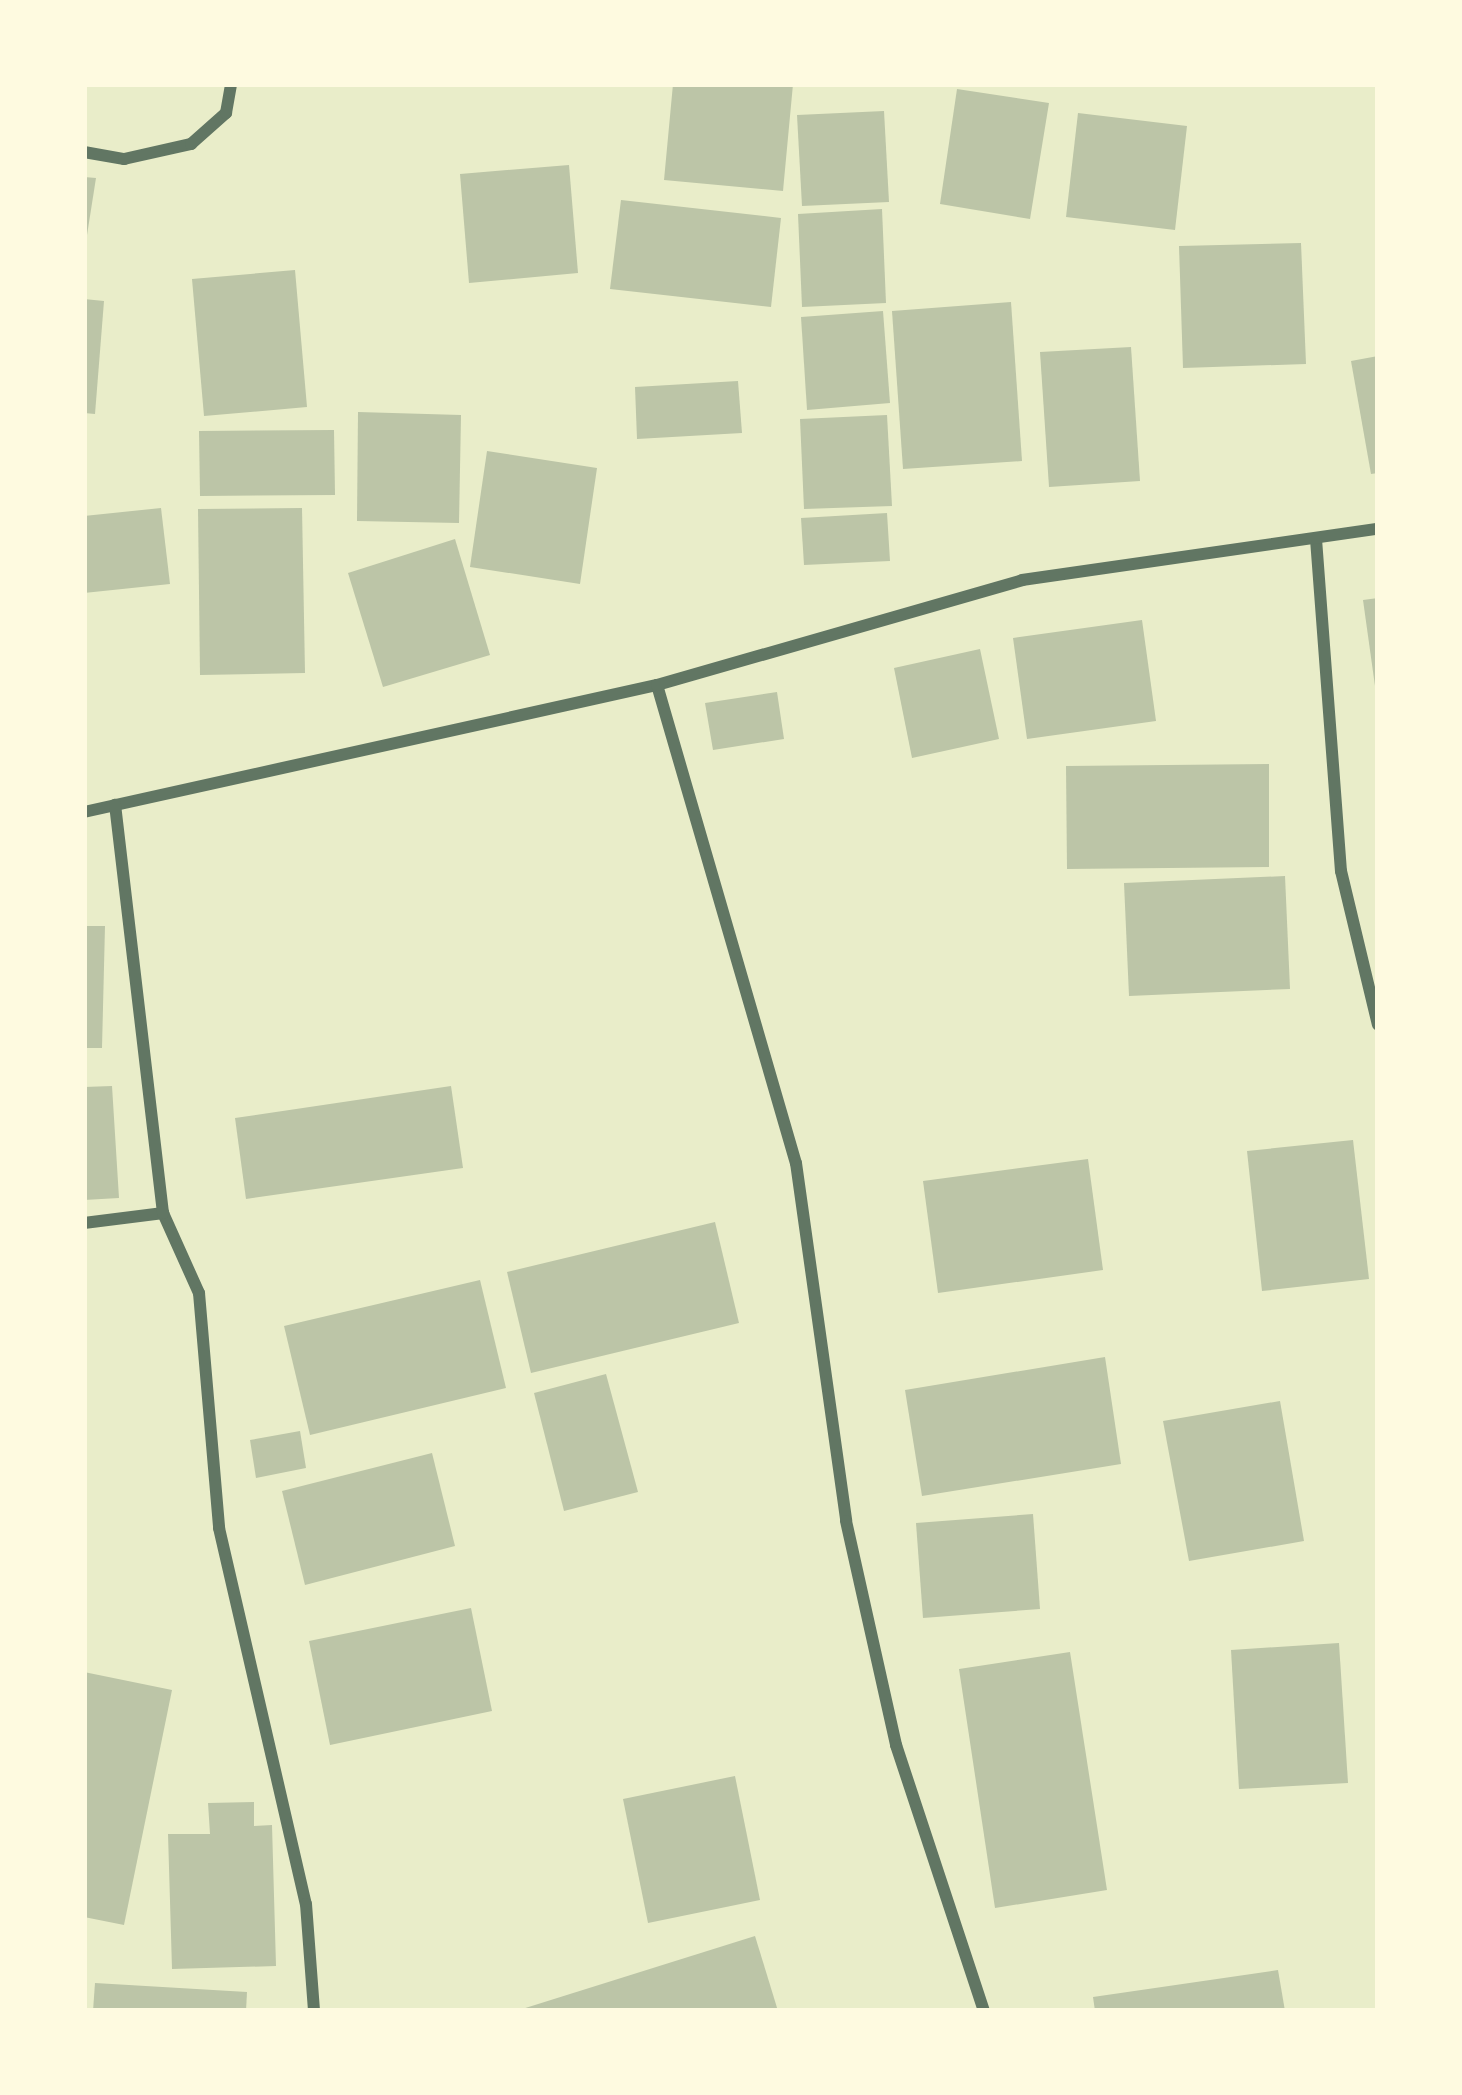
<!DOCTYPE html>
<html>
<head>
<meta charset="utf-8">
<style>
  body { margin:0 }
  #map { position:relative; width:1462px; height:2095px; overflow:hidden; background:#e9edc9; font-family:Rubik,sans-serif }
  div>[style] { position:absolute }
  .building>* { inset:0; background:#bcc5a7 }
  .minor>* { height:12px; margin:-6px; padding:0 6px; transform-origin:6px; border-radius:6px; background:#617663 }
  span { translate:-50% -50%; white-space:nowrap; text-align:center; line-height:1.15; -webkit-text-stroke:12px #fefae0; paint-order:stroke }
  .frame { position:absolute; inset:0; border:87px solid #fefae0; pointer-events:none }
</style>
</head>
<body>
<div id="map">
  <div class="building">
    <i style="clip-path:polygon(673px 84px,793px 84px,783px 191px,664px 180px)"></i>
    <i style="clip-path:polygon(957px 89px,1049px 103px,1030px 219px,940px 204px)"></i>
    <i style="clip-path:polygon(884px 111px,889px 202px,802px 206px,797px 115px)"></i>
    <i style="clip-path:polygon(1078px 113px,1187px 126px,1175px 230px,1066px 217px)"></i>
    <i style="clip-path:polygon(569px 165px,578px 273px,469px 283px,460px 174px)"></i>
    <i style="clip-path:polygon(84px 177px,96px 178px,87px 235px,84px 235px)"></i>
    <i style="clip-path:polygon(621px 200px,781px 218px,771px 307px,610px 289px)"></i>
    <i style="clip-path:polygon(882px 209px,886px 303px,802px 307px,798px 214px)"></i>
    <i style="clip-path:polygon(1301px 243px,1306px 364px,1183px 368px,1179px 246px)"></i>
    <i style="clip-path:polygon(295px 270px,307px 407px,204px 416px,192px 279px)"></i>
    <i style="clip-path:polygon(84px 299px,104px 301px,95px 414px,84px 413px)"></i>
    <i style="clip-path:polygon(1011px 302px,1022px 461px,903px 469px,892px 311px)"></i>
    <i style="clip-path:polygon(883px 311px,890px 403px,807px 410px,801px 317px)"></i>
    <i style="clip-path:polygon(1131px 347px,1140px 481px,1049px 487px,1040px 352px)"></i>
    <i style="clip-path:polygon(1378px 356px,1378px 473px,1371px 474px,1351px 361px)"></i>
    <i style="clip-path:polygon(738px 381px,742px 433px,637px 439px,635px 387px)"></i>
    <i style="clip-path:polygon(358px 412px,461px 415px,459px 523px,357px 521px)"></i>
    <i style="clip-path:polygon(887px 415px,892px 506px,804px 509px,800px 419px)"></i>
    <i style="clip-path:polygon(334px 430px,335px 495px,200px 496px,199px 431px)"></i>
    <i style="clip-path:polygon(487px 451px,597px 468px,580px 584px,470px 567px)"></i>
    <i style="clip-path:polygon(161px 508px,170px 584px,84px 593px,84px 516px)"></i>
    <i style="clip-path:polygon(302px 508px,305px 673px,200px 675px,198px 509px)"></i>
    <i style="clip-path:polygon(887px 513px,890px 561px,804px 565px,801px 518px)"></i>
    <i style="clip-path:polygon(455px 539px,490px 655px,383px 687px,348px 573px)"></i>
    <i style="clip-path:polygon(1378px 598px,1378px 685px,1375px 686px,1363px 600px)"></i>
    <i style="clip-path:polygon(1142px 620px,1156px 721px,1027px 739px,1013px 638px)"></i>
    <i style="clip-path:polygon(980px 649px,999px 739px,912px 758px,894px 668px)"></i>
    <i style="clip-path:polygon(777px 692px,784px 739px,713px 750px,705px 703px)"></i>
    <i style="clip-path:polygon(1269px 764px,1269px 867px,1067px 869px,1066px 766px)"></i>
    <i style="clip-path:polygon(1285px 876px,1290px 989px,1129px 996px,1124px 883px)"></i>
    <i style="clip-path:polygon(84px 926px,105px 926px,102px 1048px,84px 1048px)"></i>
    <i style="clip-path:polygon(112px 1086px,119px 1198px,84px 1200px,84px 1087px)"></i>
    <i style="clip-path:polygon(451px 1086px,463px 1168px,246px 1199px,235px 1118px)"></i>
    <i style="clip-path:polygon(1353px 1140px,1369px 1279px,1262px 1291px,1247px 1151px)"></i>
    <i style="clip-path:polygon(1088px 1159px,1103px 1270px,938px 1293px,923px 1181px)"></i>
    <i style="clip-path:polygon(715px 1222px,739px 1323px,531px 1373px,507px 1272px)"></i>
    <i style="clip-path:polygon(480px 1280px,506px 1388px,310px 1435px,284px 1326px)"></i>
    <i style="clip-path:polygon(1105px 1357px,1121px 1464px,922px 1496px,905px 1390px)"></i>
    <i style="clip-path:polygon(606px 1374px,638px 1492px,564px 1511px,534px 1393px)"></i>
    <i style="clip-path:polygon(1280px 1401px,1304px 1541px,1189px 1561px,1163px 1421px)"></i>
    <i style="clip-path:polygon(300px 1431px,306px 1468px,256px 1478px,250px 1440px)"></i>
    <i style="clip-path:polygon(432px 1453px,455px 1546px,305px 1585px,282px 1491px)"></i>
    <i style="clip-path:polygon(1033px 1514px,1040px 1609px,923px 1618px,916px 1523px)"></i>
    <i style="clip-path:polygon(471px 1608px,492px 1711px,330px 1745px,309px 1641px)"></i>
    <i style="clip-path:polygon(1339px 1643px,1348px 1783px,1239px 1789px,1231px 1650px)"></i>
    <i style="clip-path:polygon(1070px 1652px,1107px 1890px,995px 1908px,959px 1669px)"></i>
    <i style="clip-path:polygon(84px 1672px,172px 1690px,124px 1925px,84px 1917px)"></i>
    <i style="clip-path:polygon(735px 1776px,760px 1900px,648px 1923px,623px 1799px)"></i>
    <i style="clip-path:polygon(254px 1802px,254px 1826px,272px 1825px,276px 1966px,172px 1969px,168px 1834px,210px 1834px,208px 1803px)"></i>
    <i style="clip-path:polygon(755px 1936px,778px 2011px,519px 2011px,519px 2010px)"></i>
    <i style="clip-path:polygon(1278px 1970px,1285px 2011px,1095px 2011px,1093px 1997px)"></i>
    <i style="clip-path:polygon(95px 1983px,247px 1992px,246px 2011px,93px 2011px)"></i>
  </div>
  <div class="minor">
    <i style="left:84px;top:152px;width:41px;rotate:9.9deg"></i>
    <i style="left:124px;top:159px;width:69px;rotate:-12.6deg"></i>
    <i style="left:191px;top:144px;width:47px;rotate:-41.5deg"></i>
    <i style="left:226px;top:113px;width:29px;rotate:-80deg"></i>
    <i style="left:1316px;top:539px;width:333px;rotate:85.7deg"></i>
    <i style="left:1341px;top:871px;width:158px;rotate:76.5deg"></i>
    <i style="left:657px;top:685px;width:498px;rotate:73.8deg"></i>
    <i style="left:796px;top:1163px;width:361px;rotate:82deg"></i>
    <i style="left:846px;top:1521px;width:230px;rotate:77.4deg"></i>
    <i style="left:896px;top:1745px;width:280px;rotate:71.7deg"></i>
    <i style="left:84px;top:812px;width:587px;rotate:-12.5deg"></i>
    <i style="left:657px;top:685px;width:380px;rotate:-16deg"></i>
    <i style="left:1022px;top:580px;width:360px;rotate:-8.2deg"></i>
    <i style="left:163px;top:1213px;width:88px;rotate:65.8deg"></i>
    <i style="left:199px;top:1293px;width:236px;rotate:85.1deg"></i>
    <i style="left:219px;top:1528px;width:386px;rotate:77deg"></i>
    <i style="left:306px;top:1904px;width:107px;rotate:85.7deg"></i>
    <i style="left:84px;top:1223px;width:80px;rotate:-7.2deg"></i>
    <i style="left:163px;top:1213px;width:411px;rotate:-96.7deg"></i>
  </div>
  <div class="frame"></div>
</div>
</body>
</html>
